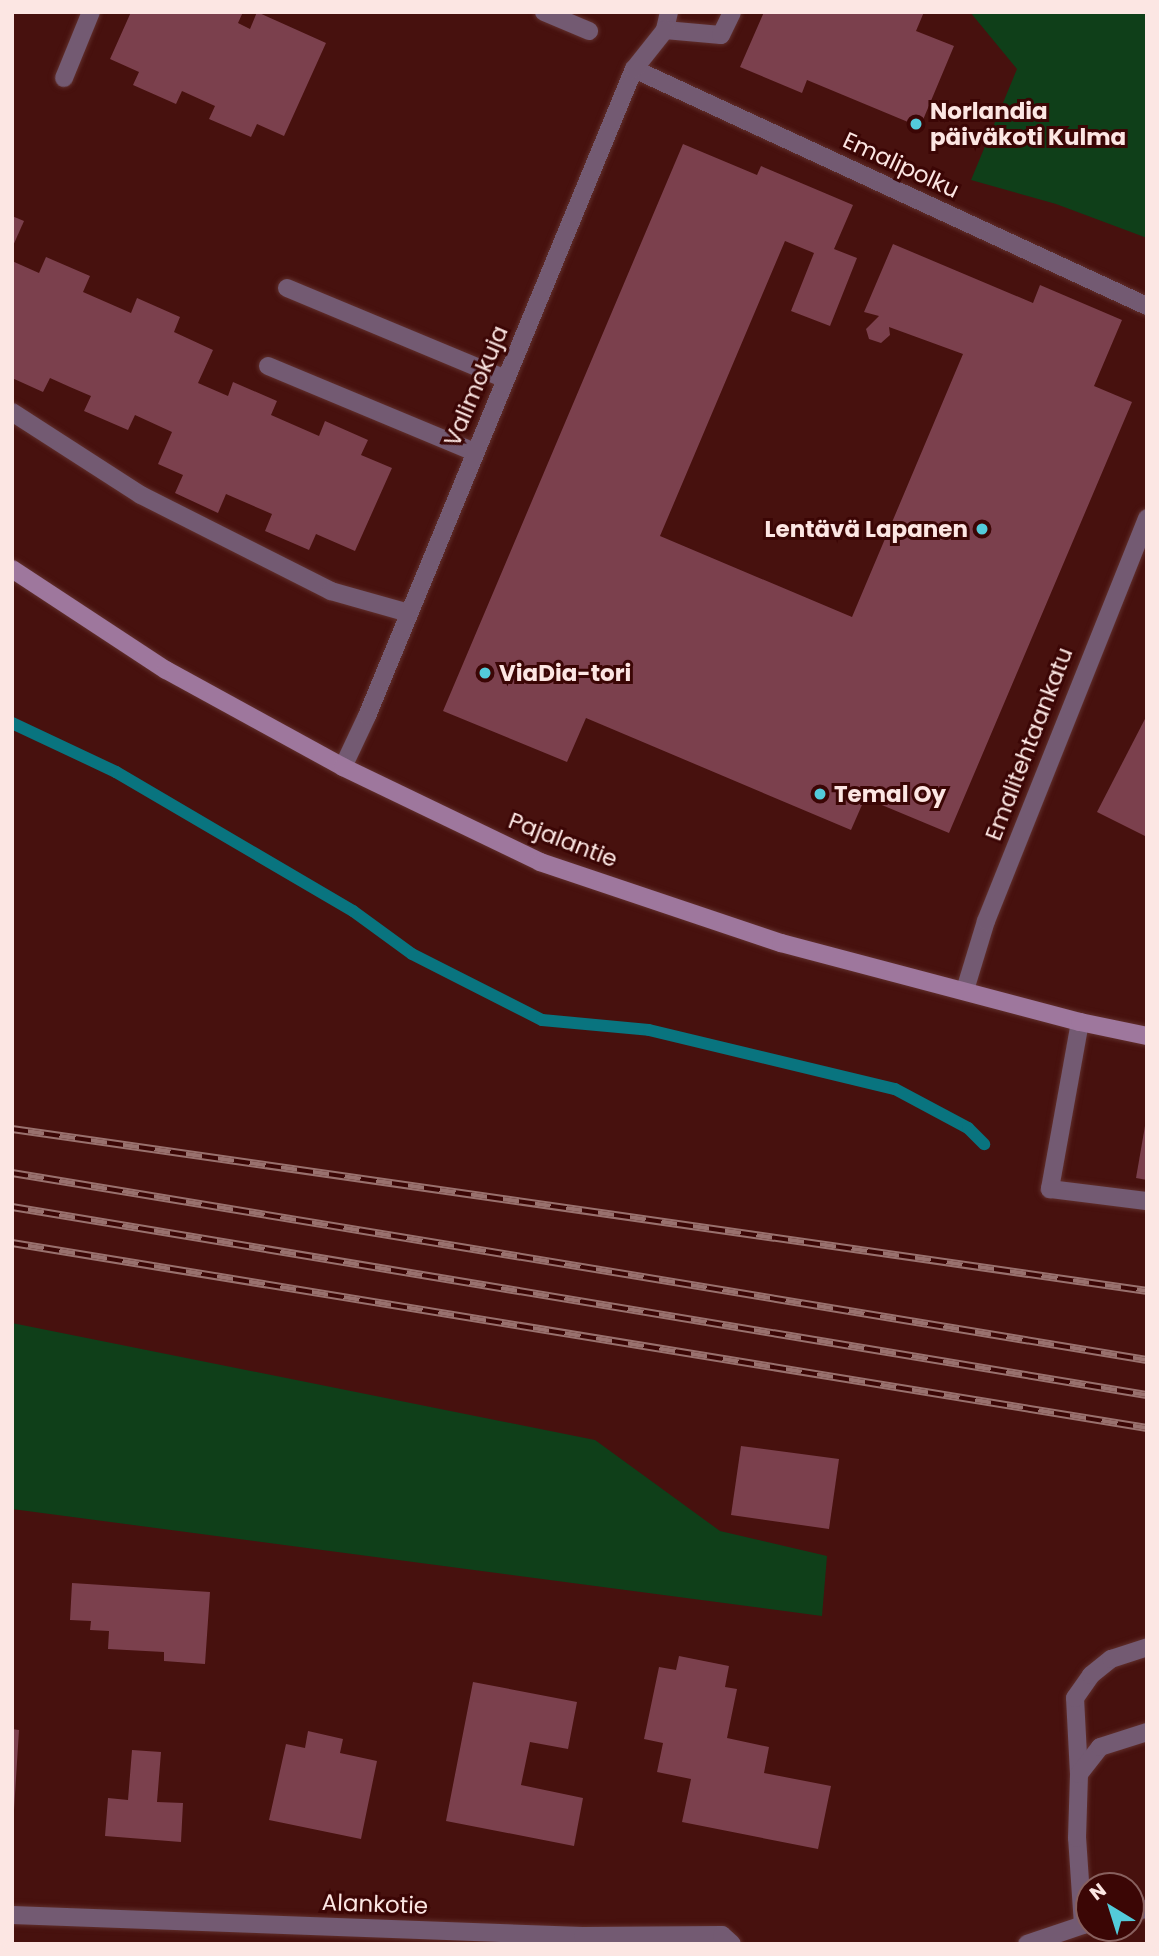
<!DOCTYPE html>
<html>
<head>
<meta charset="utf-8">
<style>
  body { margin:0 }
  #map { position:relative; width:1159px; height:1956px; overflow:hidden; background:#47110e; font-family:Poppins,sans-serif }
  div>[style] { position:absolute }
  .green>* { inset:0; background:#0f3f19 }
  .stream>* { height:12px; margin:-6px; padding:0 6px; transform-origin:6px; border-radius:6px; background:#09747f }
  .building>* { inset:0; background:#7b404d }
  .roads { filter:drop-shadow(0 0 2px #602f2c) drop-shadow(0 0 2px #602f2c) }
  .lane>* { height:18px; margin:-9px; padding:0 9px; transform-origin:9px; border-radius:9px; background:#735a72 }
  .street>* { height:18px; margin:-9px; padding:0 9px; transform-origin:9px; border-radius:9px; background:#735a72 }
  .secondary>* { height:18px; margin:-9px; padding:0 9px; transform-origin:9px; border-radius:9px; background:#9e779d }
  .rail>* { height:8px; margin-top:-4px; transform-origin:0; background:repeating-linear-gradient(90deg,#3b0605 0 16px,#99716e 0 32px); box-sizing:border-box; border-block:2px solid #99716e }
  .dots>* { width:19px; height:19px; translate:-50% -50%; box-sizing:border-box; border:4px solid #3b0605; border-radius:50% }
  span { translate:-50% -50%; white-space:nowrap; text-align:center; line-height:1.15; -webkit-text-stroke:6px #3b0605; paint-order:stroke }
  .poi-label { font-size:23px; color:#fce6e3; font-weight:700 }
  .left { translate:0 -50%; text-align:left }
  .right { translate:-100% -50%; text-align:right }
  .street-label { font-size:23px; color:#fce6e3 }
  .frame { position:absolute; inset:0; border:14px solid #fce6e3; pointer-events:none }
  .north { position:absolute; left:1075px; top:1872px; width:70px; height:70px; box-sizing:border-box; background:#3b0605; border:2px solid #88605e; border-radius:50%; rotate:322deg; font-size:19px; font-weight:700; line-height:28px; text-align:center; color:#fce6e3 }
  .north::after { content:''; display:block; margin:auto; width:24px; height:32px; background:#53cbda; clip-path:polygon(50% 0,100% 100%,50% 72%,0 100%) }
</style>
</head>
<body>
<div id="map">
  <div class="green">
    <i style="clip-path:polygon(970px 12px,1147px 12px,1147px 238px,1056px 204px,971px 180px,1017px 69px)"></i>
    <i style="clip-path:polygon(12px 1323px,595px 1440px,720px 1531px,827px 1556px,822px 1616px,12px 1509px)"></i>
  </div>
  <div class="stream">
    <i style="left:12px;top:723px;width:115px;rotate:25.2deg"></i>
    <i style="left:116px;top:772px;width:275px;rotate:30.4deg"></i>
    <i style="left:353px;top:911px;width:73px;rotate:36.1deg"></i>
    <i style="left:412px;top:954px;width:146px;rotate:26.9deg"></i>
    <i style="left:542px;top:1020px;width:107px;rotate:5.3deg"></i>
    <i style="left:649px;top:1030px;width:253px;rotate:13.5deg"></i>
    <i style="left:895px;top:1089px;width:83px;rotate:28.1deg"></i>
    <i style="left:968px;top:1128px;width:23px;rotate:45deg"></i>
  </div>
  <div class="building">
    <i style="clip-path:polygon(131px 12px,243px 12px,238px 23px,250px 29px,257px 12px,326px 43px,284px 136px,257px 124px,251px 137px,209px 119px,215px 106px,182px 91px,176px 104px,133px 85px,139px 72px,110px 59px)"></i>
    <i style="clip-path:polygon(764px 12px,924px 12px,916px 31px,954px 46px,920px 127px,807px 80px,802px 93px,740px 67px)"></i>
    <i style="clip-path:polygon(683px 144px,757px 175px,761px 166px,853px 205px,834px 249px,857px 258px,830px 326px,791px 311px,814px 253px,785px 241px,660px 536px,852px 617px,963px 354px,889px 327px,890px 335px,881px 343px,869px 339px,866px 329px,879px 316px,864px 312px,893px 244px,1033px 303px,1040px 285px,1122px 320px,1094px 386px,1132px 402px,949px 833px,865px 798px,851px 830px,586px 718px,567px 762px,443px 711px)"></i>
    <i style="clip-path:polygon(12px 216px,24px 221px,12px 248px)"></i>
    <i style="clip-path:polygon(46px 257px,90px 276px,83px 292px,131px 313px,137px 298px,180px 317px,174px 332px,213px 350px,198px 383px,228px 396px,233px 382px,277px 401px,271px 415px,319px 436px,325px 421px,368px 440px,361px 455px,392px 468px,355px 551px,316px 534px,309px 550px,265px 531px,272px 514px,226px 494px,218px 513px,175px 493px,183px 475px,158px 464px,172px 432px,135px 415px,128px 430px,84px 411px,91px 396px,70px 387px,50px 378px,43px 392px,12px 378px,12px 261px,39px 273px)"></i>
    <i style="clip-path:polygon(1147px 715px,1147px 837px,1097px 812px)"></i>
    <i style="clip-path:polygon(1145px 1126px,1147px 1126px,1147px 1180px,1136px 1178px)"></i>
    <i style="clip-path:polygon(741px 1446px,839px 1459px,829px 1529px,731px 1515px)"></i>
    <i style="clip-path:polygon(72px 1583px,210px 1592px,205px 1664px,164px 1661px,164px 1652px,108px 1649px,109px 1631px,90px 1630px,91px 1621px,70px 1620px)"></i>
    <i style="clip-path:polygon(679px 1656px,729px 1666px,725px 1687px,737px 1689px,727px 1738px,769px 1747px,764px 1773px,831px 1786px,818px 1849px,682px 1822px,691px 1779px,657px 1772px,663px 1743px,644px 1739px,659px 1667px,676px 1670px)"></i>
    <i style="clip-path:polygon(473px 1682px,577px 1702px,568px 1749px,530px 1742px,521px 1785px,583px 1798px,574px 1846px,446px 1821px)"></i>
    <i style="clip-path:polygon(12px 1729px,19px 1730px,14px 1810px,12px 1810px)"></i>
    <i style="clip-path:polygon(308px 1731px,343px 1739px,340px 1753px,377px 1761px,361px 1839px,269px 1820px,286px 1744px,305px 1748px)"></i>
    <i style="clip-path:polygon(132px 1750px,161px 1752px,157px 1802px,183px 1803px,181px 1842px,105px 1836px,108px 1798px,128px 1800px)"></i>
  </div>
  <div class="roads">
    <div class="lane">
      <i style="left:544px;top:12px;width:49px;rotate:22.9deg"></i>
      <i style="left:669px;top:12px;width:18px;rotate:103deg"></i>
      <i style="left:665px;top:30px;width:56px;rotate:5.1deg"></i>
      <i style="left:721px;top:35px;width:25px;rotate:-64deg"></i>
      <i style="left:64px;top:78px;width:71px;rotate:-67.8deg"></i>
      <i style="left:287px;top:288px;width:237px;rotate:22.6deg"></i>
      <i style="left:268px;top:366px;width:224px;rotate:22.6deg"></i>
      <i style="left:12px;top:412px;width:153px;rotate:32.8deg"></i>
      <i style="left:141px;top:495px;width:213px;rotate:26.8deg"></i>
      <i style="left:331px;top:591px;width:81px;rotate:15.8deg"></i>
      <i style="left:1080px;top:1022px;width:170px;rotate:100.2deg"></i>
      <i style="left:1050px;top:1189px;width:98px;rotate:7.1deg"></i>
      <i style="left:1079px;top:1774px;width:76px;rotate:-93deg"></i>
      <i style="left:1075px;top:1698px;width:28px;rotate:-55deg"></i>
      <i style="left:1091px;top:1675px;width:26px;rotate:-39deg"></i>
      <i style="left:1111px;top:1659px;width:38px;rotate:-18deg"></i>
      <i style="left:1083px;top:1925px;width:87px;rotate:-93.9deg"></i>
      <i style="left:1077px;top:1838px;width:64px;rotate:-88.2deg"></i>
      <i style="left:1079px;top:1774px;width:34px;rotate:-52deg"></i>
      <i style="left:1100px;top:1747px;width:49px;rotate:-17.7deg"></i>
    </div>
    <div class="street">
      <i style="left:634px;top:69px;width:565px;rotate:24.8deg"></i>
      <i style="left:343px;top:767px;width:56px;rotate:-64.8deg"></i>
      <i style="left:367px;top:716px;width:700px;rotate:-67.58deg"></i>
      <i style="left:634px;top:69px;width:50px;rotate:-51.5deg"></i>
      <i style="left:965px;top:990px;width:72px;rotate:-73.1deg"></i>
      <i style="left:986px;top:921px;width:434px;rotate:-68.2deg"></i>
      <i style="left:1131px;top:1912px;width:16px;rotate:-11deg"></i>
      <i style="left:12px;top:1915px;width:571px;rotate:2.11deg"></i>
      <i style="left:583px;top:1936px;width:139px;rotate:-0.4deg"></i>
      <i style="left:722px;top:1935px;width:13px;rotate:42deg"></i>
      <i style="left:1027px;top:1944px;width:65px;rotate:-18.7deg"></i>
    </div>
    <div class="secondary">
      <i style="left:12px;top:569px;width:184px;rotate:33.3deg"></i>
      <i style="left:166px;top:670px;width:202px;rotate:28.7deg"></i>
      <i style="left:343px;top:767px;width:219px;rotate:25.7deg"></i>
      <i style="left:540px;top:862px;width:254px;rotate:18.6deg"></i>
      <i style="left:781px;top:943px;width:309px;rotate:14.8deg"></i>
      <i style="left:1080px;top:1022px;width:68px;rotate:11.8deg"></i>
    </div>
  </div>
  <div class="rail">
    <i style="left:12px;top:1129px;width:1147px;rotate:8.12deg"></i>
    <i style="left:12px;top:1173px;width:1150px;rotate:9.36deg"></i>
    <i style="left:12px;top:1207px;width:1150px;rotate:9.41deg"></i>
    <i style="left:12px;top:1243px;width:1150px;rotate:9.26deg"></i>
  </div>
  <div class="dots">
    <i style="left:916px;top:124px;background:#53cbda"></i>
    <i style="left:982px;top:529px;background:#53cbda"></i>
    <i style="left:485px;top:673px;background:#53cbda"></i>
    <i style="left:820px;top:794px;background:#53cbda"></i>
  </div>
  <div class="poi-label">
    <span class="left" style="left:930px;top:124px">Norlandia<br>päiväkoti Kulma</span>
    <span class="right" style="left:968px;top:529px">Lentävä Lapanen</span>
    <span class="left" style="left:499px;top:673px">ViaDia-tori</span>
    <span class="left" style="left:834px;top:794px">Temal Oy</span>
  </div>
  <div class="street-label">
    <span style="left:901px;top:165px;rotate:25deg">Emalipolku</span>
    <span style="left:476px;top:386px;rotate:-67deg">Valimokuja</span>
    <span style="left:1029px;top:744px;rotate:-69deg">Emalitehtaankatu</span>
    <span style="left:563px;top:840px;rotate:21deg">Pajalantie</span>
    <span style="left:375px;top:1904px;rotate:2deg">Alankotie</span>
  </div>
  <div class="frame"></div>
  <div class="north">N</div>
</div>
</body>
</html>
